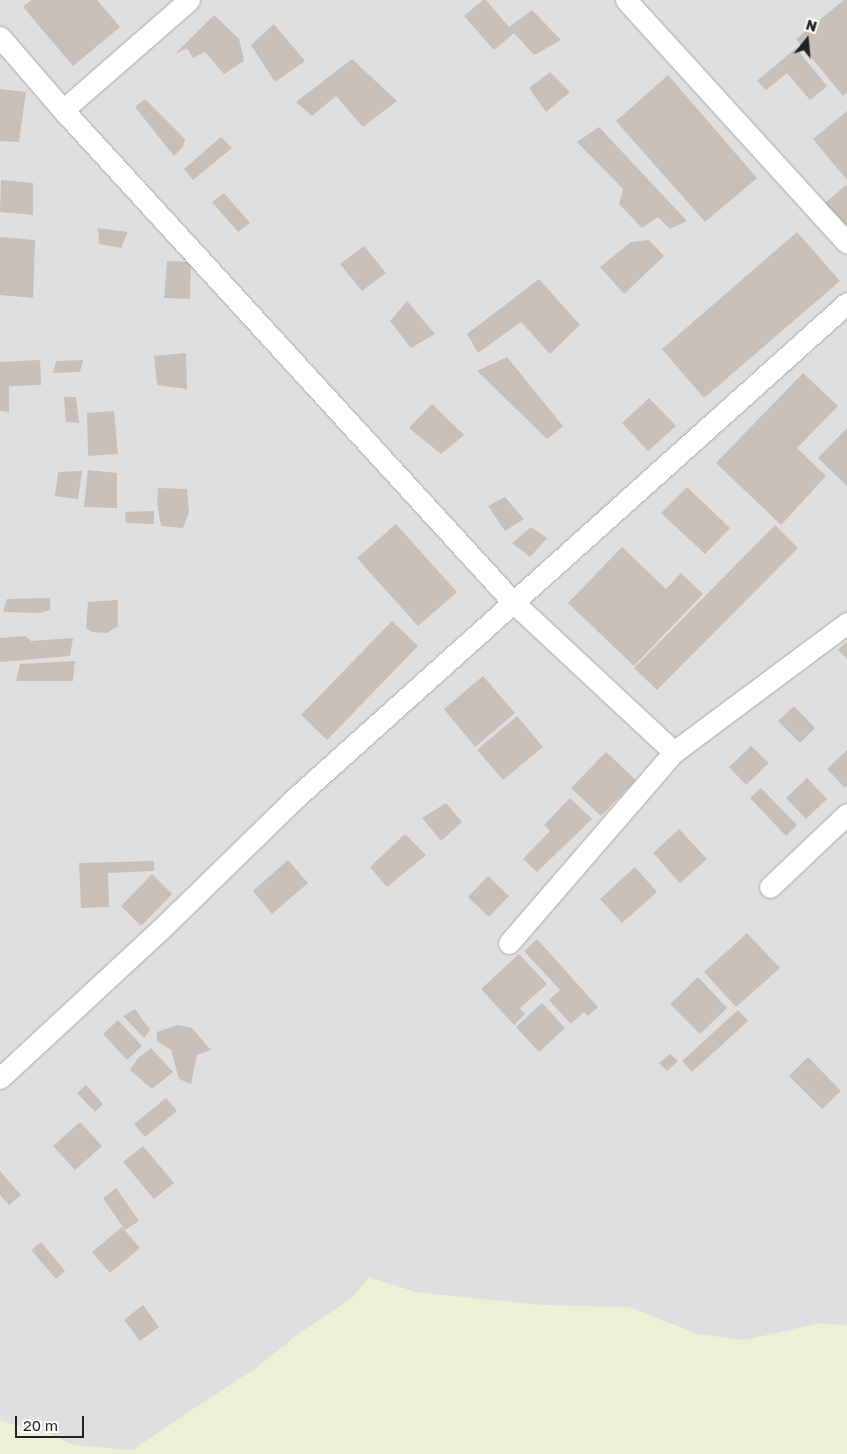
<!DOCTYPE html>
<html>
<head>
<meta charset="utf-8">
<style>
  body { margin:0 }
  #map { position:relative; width:847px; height:1454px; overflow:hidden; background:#f2efe9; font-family:"Golos Text",sans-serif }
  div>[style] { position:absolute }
  .residential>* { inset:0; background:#e0dfdf }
  .farmland>* { inset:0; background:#eef0d5 }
  .building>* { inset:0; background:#c7bfb8 }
  .roads { filter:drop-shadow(0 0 1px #a9a9a9) drop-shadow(0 0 1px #a9a9a9) }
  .minor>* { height:21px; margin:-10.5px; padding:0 10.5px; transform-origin:10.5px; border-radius:10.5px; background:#fff }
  span { translate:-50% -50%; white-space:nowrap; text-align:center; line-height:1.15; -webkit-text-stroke:5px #fff; paint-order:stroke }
  .north { position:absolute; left:782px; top:15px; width:50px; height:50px; -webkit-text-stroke:4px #fff; paint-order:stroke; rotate:17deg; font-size:14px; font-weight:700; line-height:20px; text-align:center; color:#222 }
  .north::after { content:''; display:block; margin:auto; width:18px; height:22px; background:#222; clip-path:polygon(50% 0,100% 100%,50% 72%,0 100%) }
  .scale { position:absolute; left:15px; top:1416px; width:69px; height:22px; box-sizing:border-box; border:2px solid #222; border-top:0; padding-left:6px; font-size:15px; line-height:18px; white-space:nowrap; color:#222; -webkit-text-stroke:4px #fff; paint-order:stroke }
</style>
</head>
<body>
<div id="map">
  <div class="residential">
    <i style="clip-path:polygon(0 0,847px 0,847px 1454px,0 1454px)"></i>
  </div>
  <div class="farmland">
    <i style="clip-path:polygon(369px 1277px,415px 1292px,541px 1305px,629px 1307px,697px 1334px,744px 1340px,821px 1323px,847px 1326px,847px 1454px,0 1454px,0 1421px,46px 1432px,73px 1445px,133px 1450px,190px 1411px,255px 1369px,293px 1338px,352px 1298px)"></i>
  </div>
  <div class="building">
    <i style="clip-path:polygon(31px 0,97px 0,120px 27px,73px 66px,23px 7px)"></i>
    <i style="clip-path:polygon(483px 0,486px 0,509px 27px,532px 10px,561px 40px,534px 55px,514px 33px,494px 50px,464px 16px)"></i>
    <i style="clip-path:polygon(844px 0,847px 0,847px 93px,843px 96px,796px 39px)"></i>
    <i style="clip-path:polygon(214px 15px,239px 39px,244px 61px,224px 74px,205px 52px,193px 58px,187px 48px,175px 54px)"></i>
    <i style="clip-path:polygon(274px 24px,305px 61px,275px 82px,251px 45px)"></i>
    <i style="clip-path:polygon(796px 48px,827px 86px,810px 100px,787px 73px,766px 90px,757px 81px)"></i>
    <i style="clip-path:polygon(352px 59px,397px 101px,363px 127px,336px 96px,312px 116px,296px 102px)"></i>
    <i style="clip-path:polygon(550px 72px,570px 92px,546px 112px,529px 88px)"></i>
    <i style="clip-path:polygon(668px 75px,757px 178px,705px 222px,616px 121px)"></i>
    <i style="clip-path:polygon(0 89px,26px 92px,19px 142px,0 141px)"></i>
    <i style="clip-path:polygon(145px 99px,185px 139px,183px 147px,174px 156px,135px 107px)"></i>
    <i style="clip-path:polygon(847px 111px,847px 180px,813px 139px)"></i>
    <i style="clip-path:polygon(599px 127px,687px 221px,670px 229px,658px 217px,642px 228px,619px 204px,623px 189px,577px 142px)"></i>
    <i style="clip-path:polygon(221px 137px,232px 148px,193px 180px,184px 169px)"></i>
    <i style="clip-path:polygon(1px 180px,33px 183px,33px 215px,0 212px)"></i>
    <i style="clip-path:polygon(846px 185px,847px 186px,847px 235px,822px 206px)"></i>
    <i style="clip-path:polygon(224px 193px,250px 223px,238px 232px,212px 202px)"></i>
    <i style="clip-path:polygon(98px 228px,128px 232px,121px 248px,99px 244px)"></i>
    <i style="clip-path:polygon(797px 232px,840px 281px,704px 398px,662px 349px)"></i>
    <i style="clip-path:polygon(0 237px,35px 240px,33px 298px,0 295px)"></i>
    <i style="clip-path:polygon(649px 240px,664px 256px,624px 294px,600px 267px,631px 242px)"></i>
    <i style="clip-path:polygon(364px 246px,386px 273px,362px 291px,340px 264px)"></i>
    <i style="clip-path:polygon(167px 261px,191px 262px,190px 299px,164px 298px)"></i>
    <i style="clip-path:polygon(539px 279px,580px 325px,550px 354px,521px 322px,478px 353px,467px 334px)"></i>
    <i style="clip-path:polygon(407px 301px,435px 334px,411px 348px,390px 321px)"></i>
    <i style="clip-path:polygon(186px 353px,187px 389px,157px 385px,154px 356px)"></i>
    <i style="clip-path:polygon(507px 357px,563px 426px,547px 439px,477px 371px)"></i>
    <i style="clip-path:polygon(40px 360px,41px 385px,9px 386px,9px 412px,0 411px,0 362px)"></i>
    <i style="clip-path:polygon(83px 360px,80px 372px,53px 373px,56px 361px)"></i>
    <i style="clip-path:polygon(803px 373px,838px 406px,797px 448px,826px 476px,781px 525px,716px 463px)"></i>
    <i style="clip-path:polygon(64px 397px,76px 397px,79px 423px,66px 422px)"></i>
    <i style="clip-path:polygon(649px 398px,676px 426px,648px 451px,622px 423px)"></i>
    <i style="clip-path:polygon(432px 404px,464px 435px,441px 454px,409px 428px)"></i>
    <i style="clip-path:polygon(114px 411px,118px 454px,88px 456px,87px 413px)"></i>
    <i style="clip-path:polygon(847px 428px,847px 486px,818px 458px)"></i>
    <i style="clip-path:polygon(88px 470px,117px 473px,117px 508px,84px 507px)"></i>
    <i style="clip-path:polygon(82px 471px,78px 499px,55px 496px,58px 472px)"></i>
    <i style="clip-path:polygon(687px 487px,730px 528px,705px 554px,661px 513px)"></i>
    <i style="clip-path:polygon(158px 488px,187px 489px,189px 512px,183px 528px,161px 526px,157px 502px)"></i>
    <i style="clip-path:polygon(505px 497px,524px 519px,505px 531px,488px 506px)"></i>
    <i style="clip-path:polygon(154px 511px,154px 524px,126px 523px,125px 512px)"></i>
    <i style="clip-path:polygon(396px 524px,457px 592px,418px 626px,357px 558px)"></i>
    <i style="clip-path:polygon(775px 525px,798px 548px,657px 690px,634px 668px)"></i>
    <i style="clip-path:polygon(531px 527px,547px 538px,530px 557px,512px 543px)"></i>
    <i style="clip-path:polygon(622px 547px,666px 589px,681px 573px,703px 594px,634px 666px,568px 603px)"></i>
    <i style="clip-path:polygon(50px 598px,50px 610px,39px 613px,3px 612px,7px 599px)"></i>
    <i style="clip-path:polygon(118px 600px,118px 626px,107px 633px,92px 632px,86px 628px,88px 602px)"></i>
    <i style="clip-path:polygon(392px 621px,418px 646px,327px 740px,301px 715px)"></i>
    <i style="clip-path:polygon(25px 636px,31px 641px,73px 638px,70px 656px,0 662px,0 638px)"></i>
    <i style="clip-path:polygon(847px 641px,847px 659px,838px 650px)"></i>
    <i style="clip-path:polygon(75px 661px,73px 681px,16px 681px,20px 664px)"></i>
    <i style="clip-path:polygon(483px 676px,515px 713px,475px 747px,444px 709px)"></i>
    <i style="clip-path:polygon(794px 706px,815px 728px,800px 743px,778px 721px)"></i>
    <i style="clip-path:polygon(517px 716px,543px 747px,503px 780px,477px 750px)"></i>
    <i style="clip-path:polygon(751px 746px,769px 763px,746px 785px,729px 767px)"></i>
    <i style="clip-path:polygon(847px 750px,847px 786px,845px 788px,827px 769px)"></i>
    <i style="clip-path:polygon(606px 752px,636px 780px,601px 816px,571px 788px)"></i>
    <i style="clip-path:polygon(807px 778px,827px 799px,806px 819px,786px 798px)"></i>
    <i style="clip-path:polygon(761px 788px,797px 825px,786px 836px,750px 798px)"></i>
    <i style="clip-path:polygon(570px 798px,592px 819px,537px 872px,523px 859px,550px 831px,544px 825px)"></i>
    <i style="clip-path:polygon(446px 803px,462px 822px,441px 841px,422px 818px)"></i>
    <i style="clip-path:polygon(679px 829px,707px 859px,680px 883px,653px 853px)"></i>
    <i style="clip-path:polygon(405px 834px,426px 855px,387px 887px,370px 867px)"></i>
    <i style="clip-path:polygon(288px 860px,308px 883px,272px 914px,253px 891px)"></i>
    <i style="clip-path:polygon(154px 861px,154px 871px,108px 873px,109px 907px,81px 908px,79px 863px)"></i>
    <i style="clip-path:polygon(635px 867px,657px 892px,622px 923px,600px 899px)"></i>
    <i style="clip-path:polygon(152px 874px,172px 894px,141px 926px,121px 906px)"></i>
    <i style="clip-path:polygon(488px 876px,509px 896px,489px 917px,468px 897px)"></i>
    <i style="clip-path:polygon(747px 933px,780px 968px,736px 1007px,704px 972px)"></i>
    <i style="clip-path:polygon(537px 939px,598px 1007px,588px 1016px,584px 1012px,571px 1024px,549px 1000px,560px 990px,524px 951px)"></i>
    <i style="clip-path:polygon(519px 954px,547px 984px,520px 1008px,525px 1014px,514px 1025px,481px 989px)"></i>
    <i style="clip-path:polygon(698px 977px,727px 1008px,700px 1034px,670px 1004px)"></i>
    <i style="clip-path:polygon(542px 1003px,565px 1028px,539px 1052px,516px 1027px)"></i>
    <i style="clip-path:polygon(135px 1009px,150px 1030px,144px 1038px,123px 1016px)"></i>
    <i style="clip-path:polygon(738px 1010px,748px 1021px,692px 1072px,682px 1061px)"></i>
    <i style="clip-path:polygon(118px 1020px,142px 1046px,127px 1060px,103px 1034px)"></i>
    <i style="clip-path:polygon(178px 1025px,192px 1028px,211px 1050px,197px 1055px,191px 1084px,179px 1079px,171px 1050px,157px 1041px,157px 1032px)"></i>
    <i style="clip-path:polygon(151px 1048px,173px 1072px,152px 1089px,130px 1070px,138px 1058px)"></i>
    <i style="clip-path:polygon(670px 1054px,678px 1061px,667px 1071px,659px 1063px)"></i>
    <i style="clip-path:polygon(808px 1057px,841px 1091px,822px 1109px,789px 1076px)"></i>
    <i style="clip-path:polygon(86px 1085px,103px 1104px,95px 1112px,77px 1093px)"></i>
    <i style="clip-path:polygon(166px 1098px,177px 1111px,145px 1137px,134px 1124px)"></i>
    <i style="clip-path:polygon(80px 1122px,102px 1146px,75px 1170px,53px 1146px)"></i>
    <i style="clip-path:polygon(143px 1146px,174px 1183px,154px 1199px,123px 1162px)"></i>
    <i style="clip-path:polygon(0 1171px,21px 1195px,9px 1205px,0 1195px)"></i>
    <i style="clip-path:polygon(116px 1188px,139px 1221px,125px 1230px,103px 1198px)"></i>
    <i style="clip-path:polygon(122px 1227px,140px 1248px,110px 1273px,92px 1252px)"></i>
    <i style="clip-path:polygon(41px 1242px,65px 1271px,56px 1279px,31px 1250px)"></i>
    <i style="clip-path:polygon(143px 1305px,159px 1327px,140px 1341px,124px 1320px)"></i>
  </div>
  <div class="roads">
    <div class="minor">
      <i style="left:626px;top:0;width:328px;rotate:47.7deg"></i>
      <i style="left:0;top:37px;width:96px;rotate:49.2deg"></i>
      <i style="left:63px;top:110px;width:667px;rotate:47.55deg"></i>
      <i style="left:513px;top:602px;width:220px;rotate:43deg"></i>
      <i style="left:63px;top:110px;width:167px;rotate:-41.1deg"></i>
      <i style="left:770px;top:887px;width:106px;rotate:-43.5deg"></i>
      <i style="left:509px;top:943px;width:252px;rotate:-49.2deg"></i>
      <i style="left:674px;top:752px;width:216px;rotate:-36.7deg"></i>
      <i style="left:0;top:1078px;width:219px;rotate:-42.8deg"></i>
      <i style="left:161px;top:929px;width:185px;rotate:-44.3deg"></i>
      <i style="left:293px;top:800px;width:744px;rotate:-41.9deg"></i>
    </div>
  </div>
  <div class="north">N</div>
  <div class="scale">20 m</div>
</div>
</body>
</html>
